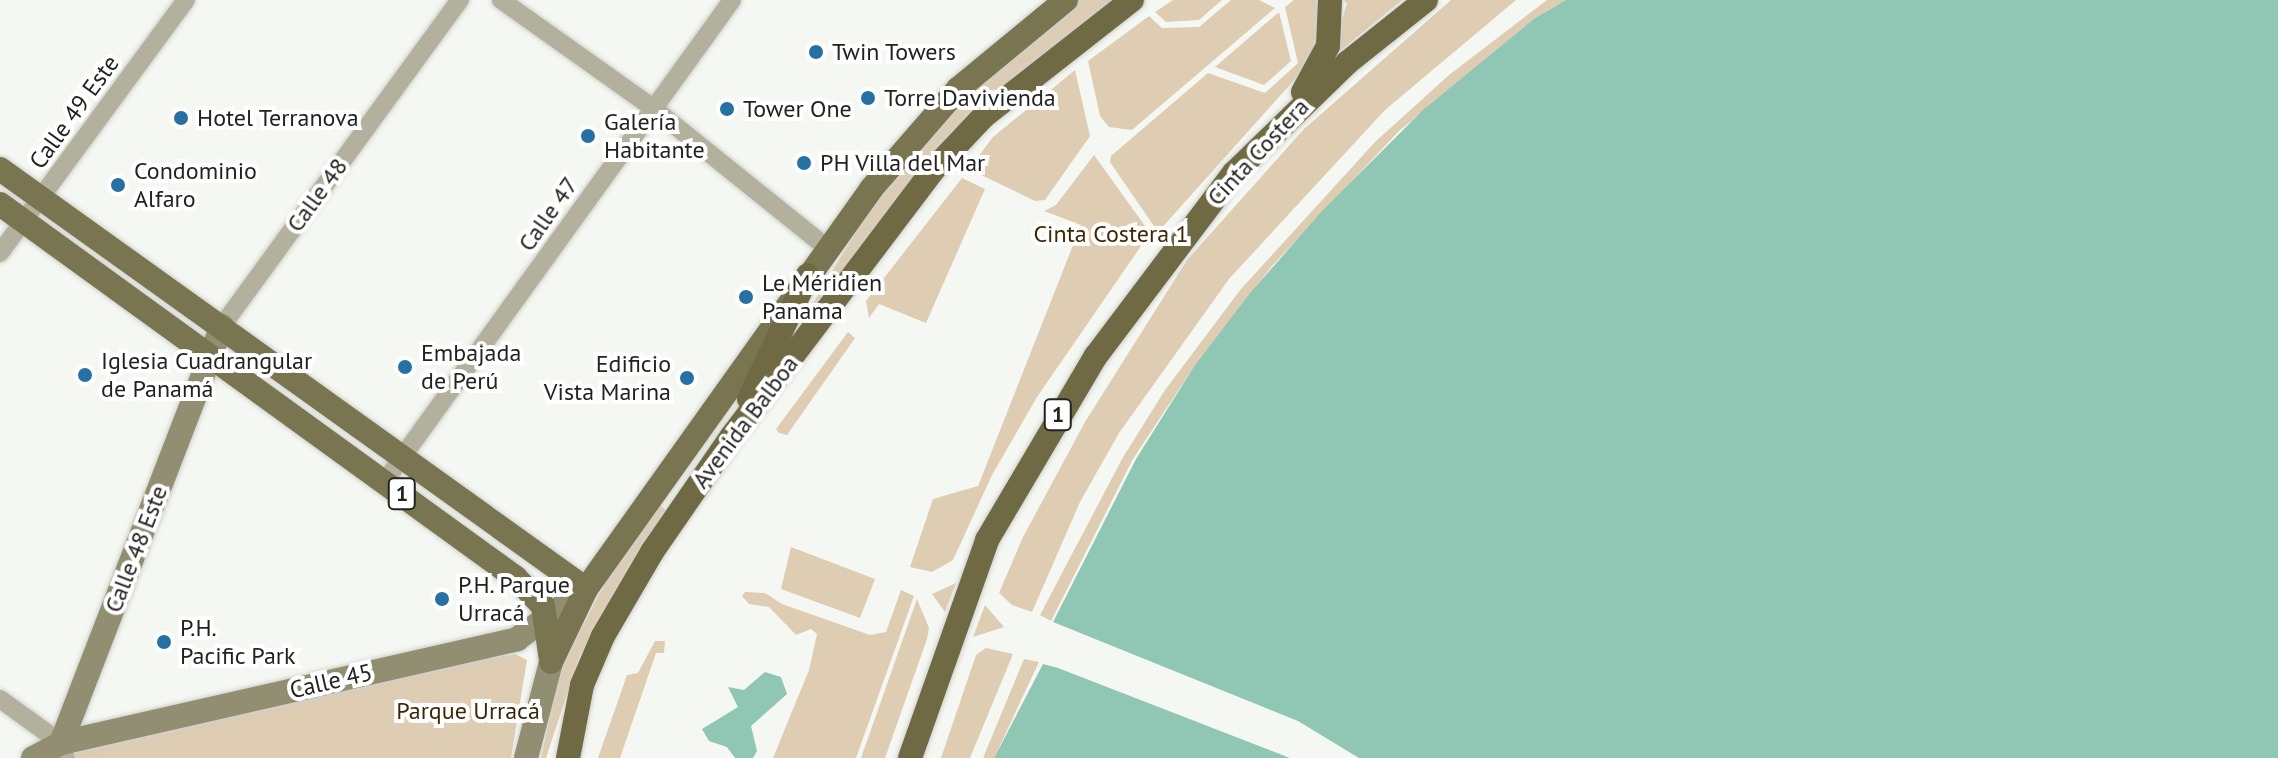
<!DOCTYPE html>
<html>
<head>
<meta charset="utf-8">
<style>
  body { margin:0 }
  #map { position:relative; width:2278px; height:758px; overflow:hidden; background:#f5f8f2; font-family:"PT Sans",sans-serif }
  div>[style] { position:absolute }
  .green>* { inset:0; background:#deccb3 }
  .water>* { inset:0; background:#90c6b4 }
  .roads { filter:drop-shadow(0 0 2px #cfd2cc) drop-shadow(0 0 2px #cfd2cc) }
  .minor>* { height:18px; margin:-9px; padding:0 9px; transform-origin:9px; border-radius:9px; background:#b3b09d }
  .secondary>* { height:24px; margin:-12px; padding:0 12px; transform-origin:12px; border-radius:12px; background:#928e71 }
  .primary>* { height:24px; margin:-12px; padding:0 12px; transform-origin:12px; border-radius:12px; background:#7a7551 }
  .trunk>* { height:24px; margin:-12px; padding:0 12px; transform-origin:12px; border-radius:12px; background:#706a44 }
  .dots>* { width:22px; height:22px; translate:-50% -50%; box-sizing:border-box; border:4px solid #fff; border-radius:50% }
  span { translate:-50% -50%; white-space:nowrap; text-align:center; line-height:1.15; -webkit-text-stroke:8px #fff; paint-order:stroke }
  .shield-label span { padding:2px 6px; background:#fff; border:2px solid; border-radius:6px; -webkit-text-stroke-width:0 }
  .shield-label { font-size:22px; color:#222321; font-weight:700 }
  .poi-label { font-size:24px; color:#222321 }
  .left { translate:0 -50%; text-align:left }
  .right { translate:-100% -50%; text-align:right }
  .street-label { font-size:24px; color:#222321 }
  .park-label { font-size:24px; color:#3b2806 }
</style>
</head>
<body>
<div id="map">
  <div class="green">
    <i style="clip-path:polygon(1076px 0,1115px 0,1017px 74px,929px 157px,774px 368px,870px 208px,980px 80px)"></i>
    <i style="clip-path:polygon(1173px 0,1222px 0,1199px 20px,1166px 22px,1155px 12px)"></i>
    <i style="clip-path:polygon(1231px 0,1259px 0,1275px 8px,1132px 130px,1109px 127px,1100px 116px,1088px 61px,1149px 16px,1162px 28px,1199px 27px)"></i>
    <i style="clip-path:polygon(1294px 0,1316px 0,1320px 6px,1323px 24px,1314px 58px,1158px 232px,1110px 162px,1111px 156px,1208px 73px,1265px 93px,1298px 63px,1285px 7px)"></i>
    <i style="clip-path:polygon(1344px 0,1402px 0,1329px 60px,1347px 4px)"></i>
    <i style="clip-path:polygon(1451px 0,1516px 0,1385px 110px,1229px 279px,1119px 433px,1080px 502px,1032px 612px,1012px 605px,999px 593px,1023px 537px,1085px 422px,1187px 260px,1304px 129px)"></i>
    <i style="clip-path:polygon(1547px 0,1566px 0,1535px 18px,1399px 131px,1272px 266px,1195px 365px,1133px 459px,1051px 621px,1040px 615px,1122px 459px,1165px 390px,1241px 289px,1375px 142px,1449px 75px)"></i>
    <i style="clip-path:polygon(1279px 12px,1291px 61px,1264px 85px,1215px 67px)"></i>
    <i style="clip-path:polygon(1075px 70px,1090px 136px,1045px 200px,1035px 201px,969px 169px,993px 137px)"></i>
    <i style="clip-path:polygon(1094px 155px,1150px 233px,1037px 397px,992px 475px,953px 560px,932px 572px,910px 567px,933px 499px,978px 486px,1081px 225px,1044px 211px,1056px 205px)"></i>
    <i style="clip-path:polygon(962px 178px,985px 189px,926px 323px,879px 304px,869px 318px,866px 301px)"></i>
    <i style="clip-path:polygon(848px 332px,855px 338px,787px 435px,779px 433px,776px 429px)"></i>
    <i style="clip-path:polygon(658px 504px,667px 511px,580px 655px,546px 758px,541px 758px,559px 672px,606px 581px)"></i>
    <i style="clip-path:polygon(791px 547px,875px 579px,860px 618px,781px 589px)"></i>
    <i style="clip-path:polygon(956px 583px,945px 612px,932px 594px)"></i>
    <i style="clip-path:polygon(901px 590px,914px 596px,856px 758px,773px 758px,809px 670px,817px 634px,811px 629px,796px 635px,769px 607px,749px 604px,742px 596px,745px 592px,765px 593px,782px 604px,870px 635px,886px 632px)"></i>
    <i style="clip-path:polygon(917px 599px,929px 628px,927px 639px,885px 758px,861px 758px)"></i>
    <i style="clip-path:polygon(985px 605px,1004px 627px,973px 637px)"></i>
    <i style="clip-path:polygon(655px 641px,665px 641px,664px 653px,656px 653px,620px 758px,598px 758px,627px 675px,638px 673px)"></i>
    <i style="clip-path:polygon(986px 648px,1013px 654px,970px 758px,941px 758px,976px 655px)"></i>
    <i style="clip-path:polygon(515px 654px,527px 660px,511px 758px,73px 758px,73px 751px,222px 705px)"></i>
    <i style="clip-path:polygon(1024px 659px,1039px 662px,994px 758px,983px 758px)"></i>
  </div>
  <div class="water">
    <i style="clip-path:polygon(1566px 0,2278px 0,2278px 758px,1359px 758px,1298px 721px,1053px 622px,1136px 459px,1195px 365px,1251px 292px,1322px 211px,1423px 110px,1535px 18px)"></i>
    <i style="clip-path:polygon(1043px 664px,1058px 668px,1290px 758px,994px 758px)"></i>
    <i style="clip-path:polygon(765px 672px,781px 677px,787px 694px,751px 726px,757px 751px,753px 758px,735px 758px,727px 747px,709px 741px,702px 729px,738px 707px,728px 687px,744px 690px)"></i>
  </div>
  <div class="roads">
    <div class="minor">
      <i style="left:501px;top:0;width:186px;rotate:35.4deg"></i>
      <i style="left:653px;top:108px;width:223px;rotate:38.8deg"></i>
      <i style="left:0;top:253px;width:314px;rotate:-53.7deg"></i>
      <i style="left:222px;top:326px;width:404px;rotate:-53.9deg"></i>
      <i style="left:385px;top:481px;width:593px;rotate:-54.19deg"></i>
      <i style="left:0;top:699px;width:75px;rotate:35.8deg"></i>
      <i style="left:61px;top:743px;width:16px;rotate:72deg"></i>
    </div>
    <div class="secondary">
      <i style="left:61px;top:743px;width:447px;rotate:-68.9deg"></i>
      <i style="left:33px;top:758px;width:32px;rotate:-28deg"></i>
      <i style="left:61px;top:743px;width:468px;rotate:-12.8deg"></i>
      <i style="left:517px;top:639px;width:85px;rotate:-35.9deg"></i>
      <i style="left:526px;top:758px;width:99px;rotate:-75.4deg"></i>
    </div>
    <div class="primary">
      <i style="left:0;top:169px;width:721px;rotate:35.63deg"></i>
      <i style="left:0;top:204px;width:637px;rotate:35.93deg"></i>
      <i style="left:516px;top:578px;width:39px;rotate:46deg"></i>
      <i style="left:543px;top:606px;width:55px;rotate:81.6deg"></i>
      <i style="left:551px;top:662px;width:81px;rotate:-64.4deg"></i>
      <i style="left:586px;top:589px;width:491px;rotate:-54.5deg"></i>
      <i style="left:871px;top:189px;width:133px;rotate:-49deg"></i>
      <i style="left:958px;top:89px;width:140px;rotate:-39.5deg"></i>
    </div>
    <div class="trunk">
      <i style="left:1303px;top:92px;width:52px;rotate:-61.5deg"></i>
      <i style="left:1328px;top:46px;width:46px;rotate:-87.5deg"></i>
      <i style="left:749px;top:399px;width:137px;rotate:-64.6deg"></i>
      <i style="left:568px;top:758px;width:74px;rotate:-79.1deg"></i>
      <i style="left:582px;top:685px;width:53px;rotate:-66.8deg"></i>
      <i style="left:603px;top:636px;width:97px;rotate:-59.7deg"></i>
      <i style="left:652px;top:552px;width:141px;rotate:-55.4deg"></i>
      <i style="left:732px;top:436px;width:335px;rotate:-52.9deg"></i>
      <i style="left:934px;top:169px;width:73px;rotate:-46.7deg"></i>
      <i style="left:984px;top:116px;width:188px;rotate:-38.1deg"></i>
      <i style="left:910px;top:758px;width:231px;rotate:-70.5deg"></i>
      <i style="left:987px;top:540px;width:214px;rotate:-59.4deg"></i>
      <i style="left:1096px;top:356px;width:229px;rotate:-53deg"></i>
      <i style="left:1234px;top:173px;width:158px;rotate:-44.2deg"></i>
      <i style="left:1347px;top:63px;width:101px;rotate:-38.6deg"></i>
    </div>
  </div>
  <div class="dots">
    <i style="left:816px;top:52px;background:#2770a3"></i>
    <i style="left:868px;top:98px;background:#2770a3"></i>
    <i style="left:727px;top:109px;background:#2770a3"></i>
    <i style="left:181px;top:118px;background:#2770a3"></i>
    <i style="left:588px;top:136px;background:#2770a3"></i>
    <i style="left:804px;top:163px;background:#2770a3"></i>
    <i style="left:118px;top:185px;background:#2770a3"></i>
    <i style="left:746px;top:297px;background:#2770a3"></i>
    <i style="left:405px;top:367px;background:#2770a3"></i>
    <i style="left:85px;top:375px;background:#2770a3"></i>
    <i style="left:687px;top:378px;background:#2770a3"></i>
    <i style="left:442px;top:599px;background:#2770a3"></i>
    <i style="left:164px;top:642px;background:#2770a3"></i>
  </div>
  <div class="shield-label">
    <span style="left:1058px;top:415px">1</span>
    <span style="left:402px;top:494px">1</span>
  </div>
  <div class="poi-label">
    <span class="left" style="left:832px;top:52px">Twin Towers</span>
    <span class="left" style="left:884px;top:98px">Torre Davivienda</span>
    <span class="left" style="left:743px;top:109px">Tower One</span>
    <span class="left" style="left:197px;top:118px">Hotel Terranova</span>
    <span class="left" style="left:604px;top:136px">Galería<br>Habitante</span>
    <span class="left" style="left:820px;top:163px">PH Villa del Mar</span>
    <span class="left" style="left:134px;top:185px">Condominio<br>Alfaro</span>
    <span class="left" style="left:762px;top:297px">Le Méridien<br>Panama</span>
    <span class="left" style="left:421px;top:367px">Embajada<br>de Perú</span>
    <span class="left" style="left:101px;top:375px">Iglesia Cuadrangular<br>de Panamá</span>
    <span class="right" style="left:671px;top:378px">Edificio<br>Vista Marina</span>
    <span class="left" style="left:458px;top:599px">P.H. Parque<br>Urracá</span>
    <span class="left" style="left:180px;top:642px">P.H.<br>Pacific Park</span>
  </div>
  <div class="street-label">
    <span style="left:74px;top:112px;rotate:-54deg">Calle 49 Este</span>
    <span style="left:1258px;top:152px;rotate:-47deg">Cinta Costera</span>
    <span style="left:317px;top:195px;rotate:-54deg">Calle 48</span>
    <span style="left:548px;top:214px;rotate:-55deg">Calle 47</span>
    <span style="left:745px;top:422px;rotate:-53deg">Avenida Balboa</span>
    <span style="left:136px;top:549px;rotate:-69deg">Calle 48 Este</span>
    <span style="left:331px;top:681px;rotate:-13deg">Calle 45</span>
  </div>
  <div class="park-label">
    <span style="left:1111px;top:234px">Cinta Costera 1</span>
    <span style="left:468px;top:711px">Parque Urracá</span>
  </div>
</div>
</body>
</html>
